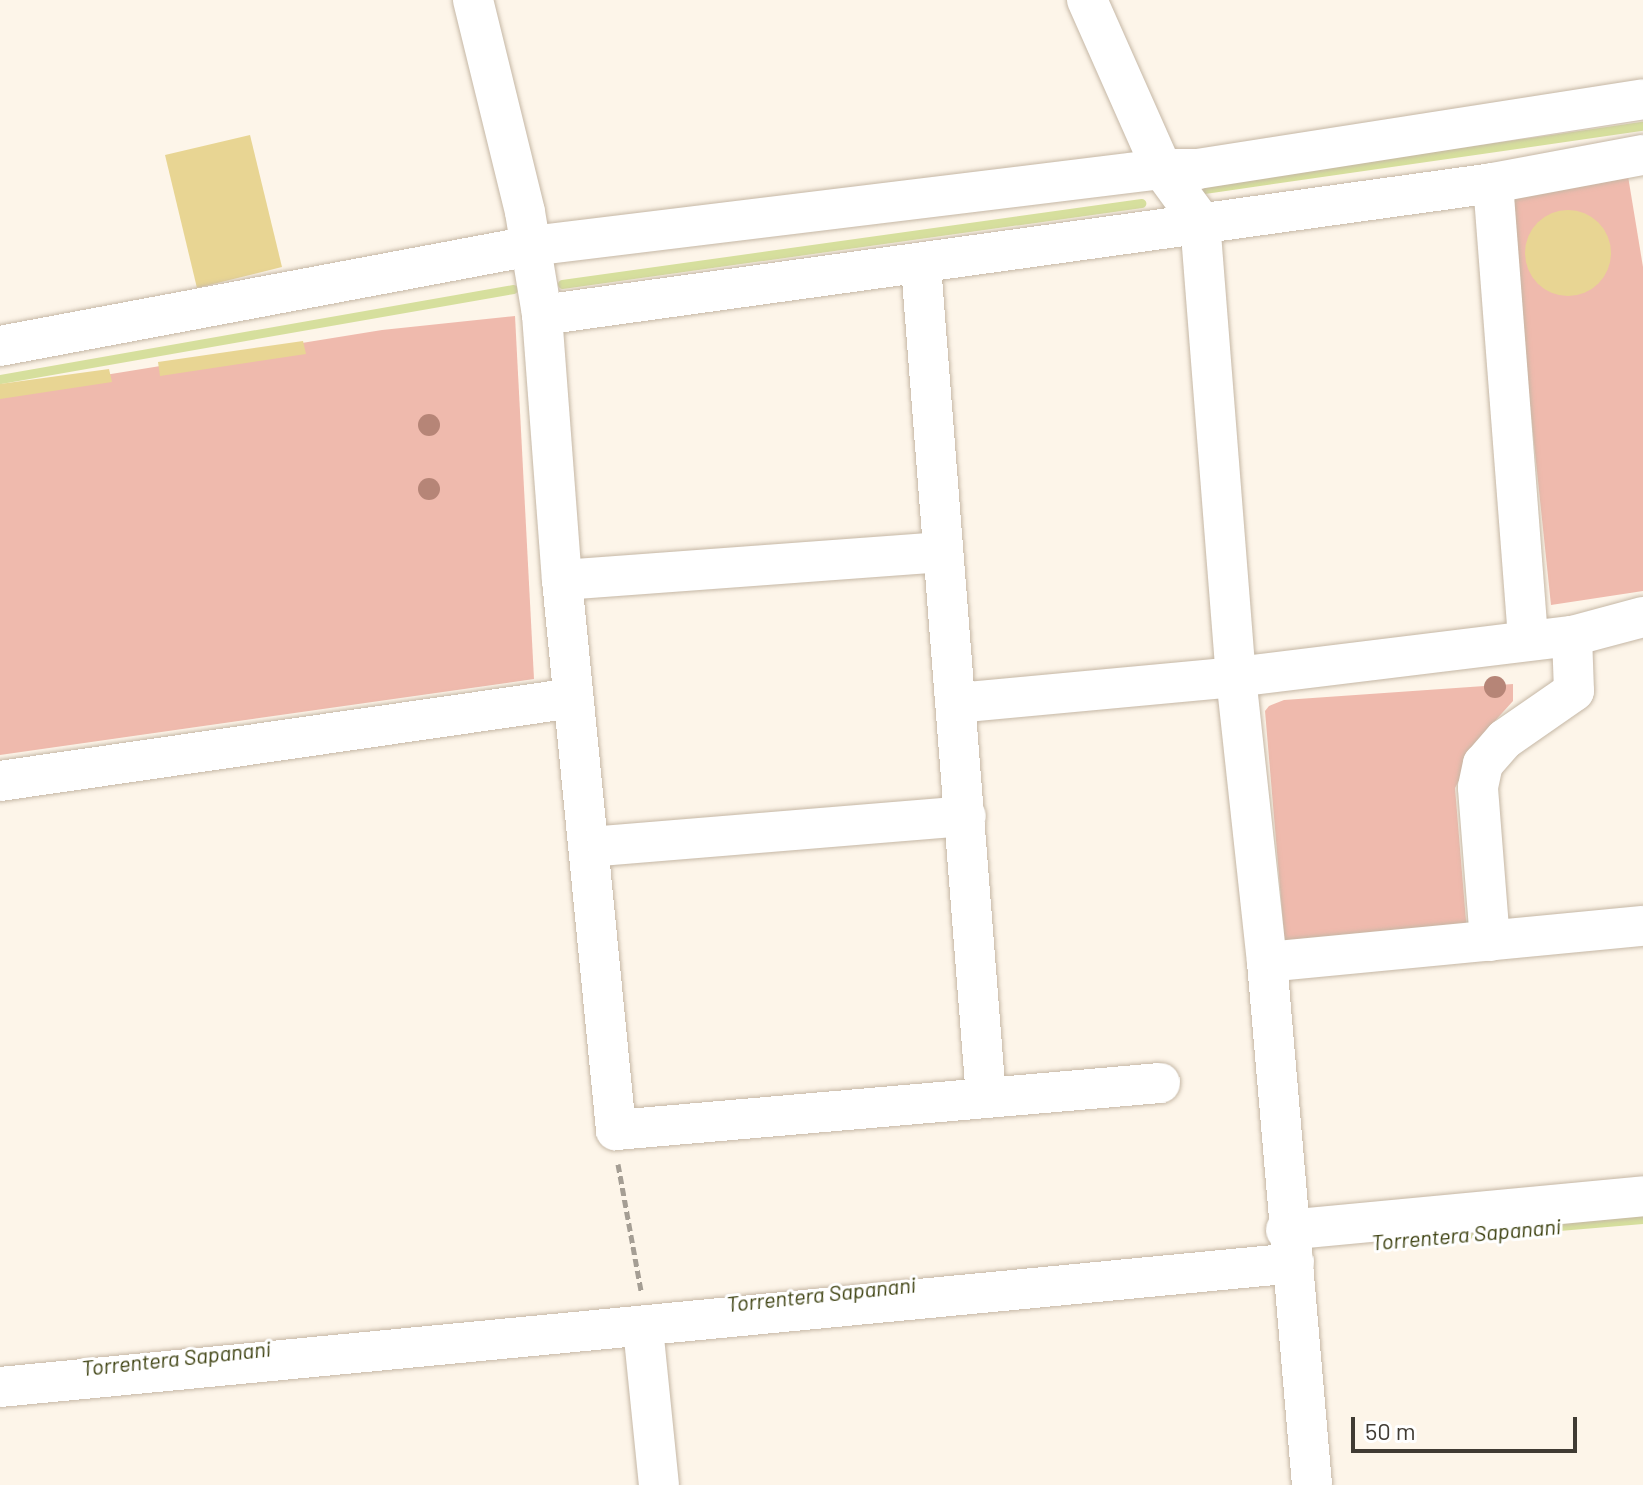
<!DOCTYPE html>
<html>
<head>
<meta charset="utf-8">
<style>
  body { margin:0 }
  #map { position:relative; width:1643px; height:1485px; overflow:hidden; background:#fdf5e9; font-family:Barlow,sans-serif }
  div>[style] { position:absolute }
  .green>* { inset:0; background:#efbaad }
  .stream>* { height:9px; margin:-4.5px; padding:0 4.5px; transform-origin:4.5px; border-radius:4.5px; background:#d6df9d }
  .building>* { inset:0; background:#e8d593 }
  .round { border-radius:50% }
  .path>* { height:5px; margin-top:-2.5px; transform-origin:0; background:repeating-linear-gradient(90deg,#a59e94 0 8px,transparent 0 12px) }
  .roads { filter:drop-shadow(0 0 2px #c5b7a5) drop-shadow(0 0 2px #c5b7a5) }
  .minor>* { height:40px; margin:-20px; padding:0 20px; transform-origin:20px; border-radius:20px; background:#fff }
  .trees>* { width:22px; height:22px; margin:-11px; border-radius:50%; background:#b68577 }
  span { translate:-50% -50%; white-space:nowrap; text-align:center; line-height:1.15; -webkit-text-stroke:6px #fff; paint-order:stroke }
  .water-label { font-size:22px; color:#3d4110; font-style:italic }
  .scale { position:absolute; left:1351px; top:1417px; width:226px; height:36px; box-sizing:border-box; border:4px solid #403b33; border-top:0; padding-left:10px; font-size:24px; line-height:28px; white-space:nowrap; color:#403b33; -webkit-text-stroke:6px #fff; paint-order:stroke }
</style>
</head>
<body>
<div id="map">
  <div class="green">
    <i style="clip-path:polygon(1627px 170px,1643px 267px,1643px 591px,1551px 605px,1507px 185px)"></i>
    <i style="clip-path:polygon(515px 316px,534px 679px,0 755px,0 392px,382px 330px)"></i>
    <i style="clip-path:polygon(1513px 684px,1513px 701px,1484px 733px,1455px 788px,1467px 933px,1285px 946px,1265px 711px,1269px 706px,1284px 700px)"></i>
  </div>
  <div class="stream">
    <i style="left:1204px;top:189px;width:443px;rotate:-8.2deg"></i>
    <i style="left:562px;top:284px;width:585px;rotate:-7.96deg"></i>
    <i style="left:0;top:379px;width:521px;rotate:-9.95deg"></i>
    <i style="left:1405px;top:1239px;width:239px;rotate:-4.8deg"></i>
  </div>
  <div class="building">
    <i style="clip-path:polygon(250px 135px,282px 267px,197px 288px,165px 155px)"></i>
    <i class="round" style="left:1525px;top:210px;width:86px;height:86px"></i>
    <i style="clip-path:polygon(303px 341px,306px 354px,160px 376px,158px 362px)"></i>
    <i style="clip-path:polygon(109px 369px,112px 382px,0 399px,0 384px)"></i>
  </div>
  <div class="path">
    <i style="left:618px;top:1164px;width:129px;rotate:79.7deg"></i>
  </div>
  <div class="roads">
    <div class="minor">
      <i style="left:473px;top:0;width:218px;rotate:76.2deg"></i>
      <i style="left:525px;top:212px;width:104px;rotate:80.6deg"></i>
      <i style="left:542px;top:315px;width:266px;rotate:85.7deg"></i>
      <i style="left:562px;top:580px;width:553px;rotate:84.39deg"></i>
      <i style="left:616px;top:1130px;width:546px;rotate:-4.94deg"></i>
      <i style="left:1087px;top:0;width:185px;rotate:66.1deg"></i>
      <i style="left:1162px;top:169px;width:64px;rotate:53.8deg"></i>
      <i style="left:1200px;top:221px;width:457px;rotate:85.5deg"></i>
      <i style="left:1236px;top:677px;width:287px;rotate:83.8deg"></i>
      <i style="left:1267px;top:962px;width:525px;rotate:85.08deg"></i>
      <i style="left:1493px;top:183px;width:456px;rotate:85.6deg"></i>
      <i style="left:921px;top:266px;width:834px;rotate:85.53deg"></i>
      <i style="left:542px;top:315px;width:960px;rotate:-7.9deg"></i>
      <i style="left:1493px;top:183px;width:153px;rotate:-10.6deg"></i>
      <i style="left:0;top:346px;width:540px;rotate:-10.67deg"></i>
      <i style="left:531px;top:246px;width:636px;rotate:-6.96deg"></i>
      <i style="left:1162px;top:169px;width:36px"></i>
      <i style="left:1198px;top:169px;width:450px;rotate:-8.9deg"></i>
      <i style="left:562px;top:580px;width:382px;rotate:-4.2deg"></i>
      <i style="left:956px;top:703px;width:281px;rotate:-5.3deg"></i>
      <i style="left:1236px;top:677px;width:338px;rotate:-7deg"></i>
      <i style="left:1572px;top:636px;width:73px;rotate:-15deg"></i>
      <i style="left:0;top:781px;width:579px;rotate:-8.24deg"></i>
      <i style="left:589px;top:847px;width:378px;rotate:-4.7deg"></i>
      <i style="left:1490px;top:941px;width:154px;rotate:-94.5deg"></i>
      <i style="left:1478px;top:787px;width:24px;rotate:-78deg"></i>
      <i style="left:1483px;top:764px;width:33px;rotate:-49deg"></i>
      <i style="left:1505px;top:739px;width:84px;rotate:-34.8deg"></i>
      <i style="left:1574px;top:691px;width:55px;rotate:-92.1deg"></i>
      <i style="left:1267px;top:962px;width:378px;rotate:-5.5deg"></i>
      <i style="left:1286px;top:1230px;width:359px;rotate:-5.4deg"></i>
      <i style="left:643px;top:1328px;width:158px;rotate:84.2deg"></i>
      <i style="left:0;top:1387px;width:1300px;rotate:-5.47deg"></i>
    </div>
  </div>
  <div class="trees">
    <i style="left:429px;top:425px"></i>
    <i style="left:429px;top:489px"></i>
    <i style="left:1495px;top:687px"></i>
  </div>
  <div class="water-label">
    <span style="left:1466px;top:1234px;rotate:-5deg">Torrentera Sapanani</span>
    <span style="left:821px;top:1294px;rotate:-6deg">Torrentera Sapanani</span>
    <span style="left:176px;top:1358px;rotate:-6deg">Torrentera Sapanani</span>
  </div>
  <div class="scale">50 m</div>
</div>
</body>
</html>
